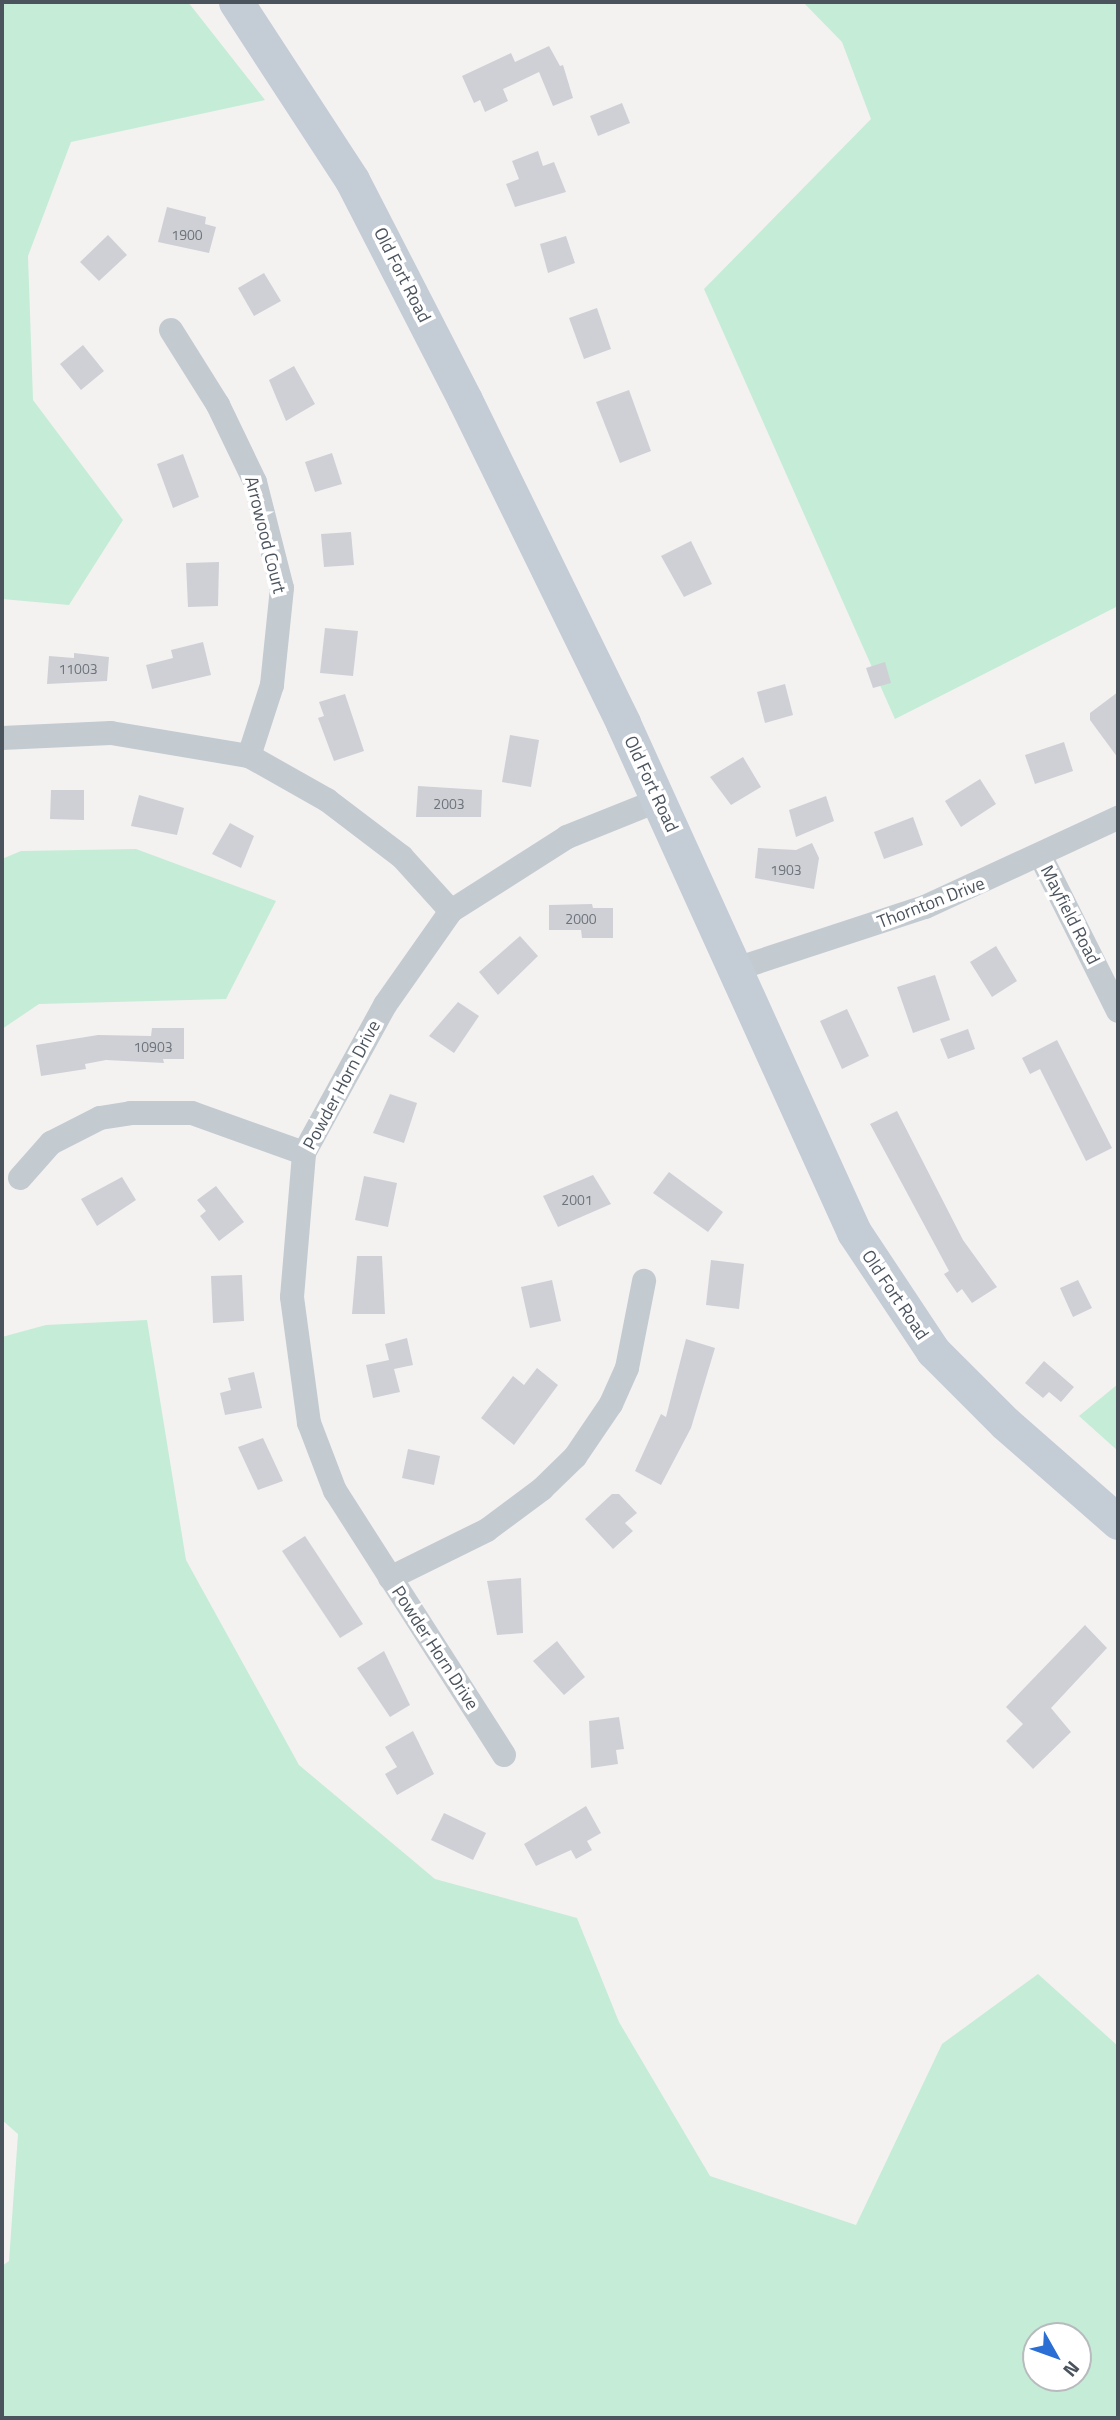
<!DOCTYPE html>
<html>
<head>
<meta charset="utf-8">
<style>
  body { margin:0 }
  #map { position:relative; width:1120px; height:2420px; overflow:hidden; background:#f3f2f1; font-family:"Titillium Web",sans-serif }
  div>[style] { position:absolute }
  .green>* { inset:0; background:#c5ecd6 }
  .building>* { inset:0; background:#cfd0d5 }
  .minor>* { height:24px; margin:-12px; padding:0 12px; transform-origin:12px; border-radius:12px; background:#c3cbd1 }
  .secondary>* { height:35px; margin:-17.5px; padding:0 17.5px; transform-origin:17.5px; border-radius:17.5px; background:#c4ccd6 }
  span { translate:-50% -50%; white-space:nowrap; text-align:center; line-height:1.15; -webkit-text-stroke:7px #fff; paint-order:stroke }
  .number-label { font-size:14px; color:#6c737b }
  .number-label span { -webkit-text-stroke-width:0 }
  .street-label { font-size:18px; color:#4b545d }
  .frame { position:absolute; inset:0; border:4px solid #4b545d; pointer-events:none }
  .north { position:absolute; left:1022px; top:2322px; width:70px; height:70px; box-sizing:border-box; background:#fff; border:2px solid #b7bbbe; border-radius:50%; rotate:130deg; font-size:19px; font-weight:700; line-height:28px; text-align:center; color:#4b545d }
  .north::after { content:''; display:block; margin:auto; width:24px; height:32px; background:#2b6ed4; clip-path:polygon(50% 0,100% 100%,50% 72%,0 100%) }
</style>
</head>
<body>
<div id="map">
  <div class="green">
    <i style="clip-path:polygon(2px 2px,188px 2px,265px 100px,71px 142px,28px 256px,33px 400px,123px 520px,69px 605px,2px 599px)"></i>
    <i style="clip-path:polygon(803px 2px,1118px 2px,1118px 606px,895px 719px,704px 289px,871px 119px,842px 42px)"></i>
    <i style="clip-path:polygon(136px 849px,276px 901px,226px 999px,39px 1004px,2px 1029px,2px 859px,21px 851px)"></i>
    <i style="clip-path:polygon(evenodd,147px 1320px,186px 1560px,299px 1765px,435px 1879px,577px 1918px,619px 2022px,710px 2176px,856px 2225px,942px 2044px,1038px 1974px,1118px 2046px,1118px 2418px,2px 2418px,2px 2266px,9px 2261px,18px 2134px,2px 2120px,2px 1337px,46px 1325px,147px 1320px,1078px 2336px,1078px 2378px,1036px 2378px,1036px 2336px,1078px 2336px)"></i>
    <i style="clip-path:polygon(1118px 1384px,1118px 1451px,1079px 1416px)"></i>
  </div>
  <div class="building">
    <i style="clip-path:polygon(549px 46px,560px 66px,563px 65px,573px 98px,553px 106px,539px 72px,503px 89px,508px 101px,485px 112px,480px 100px,474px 103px,462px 76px,511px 53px,515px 62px)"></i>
    <i style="clip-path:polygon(622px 103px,630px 123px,598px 136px,590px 116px)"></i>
    <i style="clip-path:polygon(538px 151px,543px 166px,554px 162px,566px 192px,515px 207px,506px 184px,519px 179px,512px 161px)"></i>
    <i style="clip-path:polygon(167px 207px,206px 217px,205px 224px,216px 227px,209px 253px,158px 242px)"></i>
    <i style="clip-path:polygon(108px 235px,127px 255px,99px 281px,80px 262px)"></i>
    <i style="clip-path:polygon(566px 236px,575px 263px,548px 273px,540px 244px)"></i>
    <i style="clip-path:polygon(264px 273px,281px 301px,254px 316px,238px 288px)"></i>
    <i style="clip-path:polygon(597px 308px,611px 349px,584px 359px,569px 318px)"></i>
    <i style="clip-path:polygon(83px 345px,104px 371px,81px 390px,60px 364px)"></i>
    <i style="clip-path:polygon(294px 366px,315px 404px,286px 421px,269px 380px)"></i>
    <i style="clip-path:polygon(629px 390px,651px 451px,620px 463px,596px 402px)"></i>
    <i style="clip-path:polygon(332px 453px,342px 484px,315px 492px,305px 462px)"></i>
    <i style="clip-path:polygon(183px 454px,199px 497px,173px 508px,157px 464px)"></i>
    <i style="clip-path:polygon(351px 532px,354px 565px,324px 567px,321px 534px)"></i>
    <i style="clip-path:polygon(691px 541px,712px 584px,684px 597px,661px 556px)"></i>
    <i style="clip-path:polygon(219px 562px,218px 606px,188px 607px,186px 563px)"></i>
    <i style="clip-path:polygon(325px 628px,358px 631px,353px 676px,320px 673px)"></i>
    <i style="clip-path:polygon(203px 642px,211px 675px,152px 689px,146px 665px,173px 658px,171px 650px)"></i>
    <i style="clip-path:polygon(74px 653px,109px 657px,107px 681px,47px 684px,49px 656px,74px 658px)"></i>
    <i style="clip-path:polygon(885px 662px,891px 683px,873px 688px,866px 668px)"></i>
    <i style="clip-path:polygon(785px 684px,793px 715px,765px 723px,757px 692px)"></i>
    <i style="clip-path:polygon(1118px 692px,1118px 758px,1090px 720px,1090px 713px)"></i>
    <i style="clip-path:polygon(345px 694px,364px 751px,334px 761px,318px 718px,324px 716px,319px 702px)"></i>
    <i style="clip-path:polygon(510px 735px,539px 740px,531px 787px,502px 782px)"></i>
    <i style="clip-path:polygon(1064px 742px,1073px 771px,1035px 784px,1025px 755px)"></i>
    <i style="clip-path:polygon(743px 757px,761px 787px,731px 805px,710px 777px)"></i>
    <i style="clip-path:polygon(980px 779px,996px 804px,961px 827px,945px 801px)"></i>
    <i style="clip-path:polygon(418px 786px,482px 790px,481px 817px,416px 817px)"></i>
    <i style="clip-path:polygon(51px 790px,84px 790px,84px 820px,50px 819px)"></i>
    <i style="clip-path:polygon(139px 795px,184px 808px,177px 835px,131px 826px)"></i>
    <i style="clip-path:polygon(826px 796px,834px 821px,796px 837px,789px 810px)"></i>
    <i style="clip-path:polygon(913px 817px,923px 845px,884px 859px,874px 832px)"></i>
    <i style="clip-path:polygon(230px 823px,254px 836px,241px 868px,212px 854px)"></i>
    <i style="clip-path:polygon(812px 843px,819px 858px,814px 889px,755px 878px,758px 848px,796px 850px)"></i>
    <i style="clip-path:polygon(592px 904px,593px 908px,613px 908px,613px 938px,582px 938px,581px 930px,549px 930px,549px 905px)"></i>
    <i style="clip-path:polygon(520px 936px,538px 956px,498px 995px,479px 972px)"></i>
    <i style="clip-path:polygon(996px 946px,1017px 981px,992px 997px,970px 962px)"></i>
    <i style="clip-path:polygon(935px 975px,950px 1020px,913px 1033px,897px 987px)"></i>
    <i style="clip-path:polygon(458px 1002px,479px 1016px,454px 1053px,429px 1036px)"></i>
    <i style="clip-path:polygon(847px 1009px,869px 1056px,842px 1069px,820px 1021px)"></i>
    <i style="clip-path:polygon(152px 1028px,184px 1028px,184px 1059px,163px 1059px,164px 1063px,106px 1060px,85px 1064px,86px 1069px,41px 1076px,36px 1045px,98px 1035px,151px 1036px)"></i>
    <i style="clip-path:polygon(968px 1029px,975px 1049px,948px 1059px,940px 1039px)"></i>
    <i style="clip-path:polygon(1057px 1040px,1112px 1148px,1086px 1161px,1040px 1069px,1030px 1074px,1022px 1058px)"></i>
    <i style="clip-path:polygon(390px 1094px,417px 1103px,404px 1143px,373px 1133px)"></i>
    <i style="clip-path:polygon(897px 1111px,963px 1240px,997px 1287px,972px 1303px,962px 1289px,957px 1293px,944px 1274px,949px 1271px,870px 1124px)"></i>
    <i style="clip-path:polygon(669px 1172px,723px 1212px,708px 1232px,653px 1193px)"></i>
    <i style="clip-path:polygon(593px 1175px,611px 1204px,558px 1227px,543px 1196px)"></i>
    <i style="clip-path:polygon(364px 1176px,397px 1183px,388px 1227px,355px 1220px)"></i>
    <i style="clip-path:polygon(122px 1177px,136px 1200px,97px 1226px,81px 1199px)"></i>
    <i style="clip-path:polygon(216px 1186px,244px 1222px,219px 1241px,200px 1216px,206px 1211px,197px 1200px)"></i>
    <i style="clip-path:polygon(357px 1256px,382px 1256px,385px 1314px,352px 1314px)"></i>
    <i style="clip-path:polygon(711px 1260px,744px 1264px,739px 1309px,706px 1305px)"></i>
    <i style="clip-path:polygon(242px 1275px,244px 1321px,213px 1323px,211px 1276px)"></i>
    <i style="clip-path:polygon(552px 1280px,561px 1321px,530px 1328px,521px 1287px)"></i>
    <i style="clip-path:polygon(1078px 1280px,1092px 1308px,1073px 1317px,1060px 1288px)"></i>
    <i style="clip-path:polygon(407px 1338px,413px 1365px,394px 1369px,400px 1392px,373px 1398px,366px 1365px,389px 1360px,385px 1344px)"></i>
    <i style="clip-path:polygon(686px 1339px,715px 1348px,691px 1428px,661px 1485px,635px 1471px,661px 1414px,666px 1417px)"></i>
    <i style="clip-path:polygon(1044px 1361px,1074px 1387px,1061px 1402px,1049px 1392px,1043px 1398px,1025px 1383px)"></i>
    <i style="clip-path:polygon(537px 1368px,558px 1385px,514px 1445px,481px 1418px,513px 1376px,524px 1385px)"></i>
    <i style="clip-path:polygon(254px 1372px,262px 1408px,225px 1415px,220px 1393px,231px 1390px,228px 1378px)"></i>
    <i style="clip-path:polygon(263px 1438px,283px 1481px,258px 1490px,238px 1447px)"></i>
    <i style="clip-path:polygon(408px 1449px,440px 1456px,434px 1485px,402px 1478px)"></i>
    <i style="clip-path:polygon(612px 1494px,619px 1494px,637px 1513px,625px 1523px,633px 1531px,613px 1549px,585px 1519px)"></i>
    <i style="clip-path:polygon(305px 1536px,363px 1624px,340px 1638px,282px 1551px)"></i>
    <i style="clip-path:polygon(521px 1578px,523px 1633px,497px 1635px,487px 1581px)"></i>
    <i style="clip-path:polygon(1085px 1625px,1107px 1648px,1051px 1708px,1071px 1732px,1033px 1769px,1006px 1741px,1023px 1724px,1006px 1707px)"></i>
    <i style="clip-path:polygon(557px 1641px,585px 1677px,564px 1695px,533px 1661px)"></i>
    <i style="clip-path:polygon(384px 1651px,410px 1705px,390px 1717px,357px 1668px)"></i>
    <i style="clip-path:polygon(619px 1717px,624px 1749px,616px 1750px,618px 1764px,591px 1768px,589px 1721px)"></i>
    <i style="clip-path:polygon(413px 1731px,434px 1774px,397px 1795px,385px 1774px,397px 1767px,385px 1747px)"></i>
    <i style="clip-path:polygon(586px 1806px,601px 1833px,587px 1841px,592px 1850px,576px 1859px,571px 1850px,536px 1866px,524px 1844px)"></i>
    <i style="clip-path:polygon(444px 1813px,486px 1833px,473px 1860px,431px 1840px)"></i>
  </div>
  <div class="minor">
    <i style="left:171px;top:330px;width:89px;rotate:57.9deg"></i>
    <i style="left:218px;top:405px;width:85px;rotate:64.3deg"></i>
    <i style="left:255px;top:482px;width:109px;rotate:75.7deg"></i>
    <i style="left:282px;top:588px;width:98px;rotate:95.9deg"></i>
    <i style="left:272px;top:685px;width:75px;rotate:107.9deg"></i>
    <i style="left:2px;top:738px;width:109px;rotate:-2.6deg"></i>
    <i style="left:111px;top:733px;width:140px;rotate:9.5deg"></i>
    <i style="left:249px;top:756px;width:90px;rotate:29.4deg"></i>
    <i style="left:327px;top:800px;width:94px;rotate:37.2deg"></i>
    <i style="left:402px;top:857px;width:73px;rotate:47.8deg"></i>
    <i style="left:1041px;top:857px;width:172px;rotate:63.4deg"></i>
    <i style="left:736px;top:969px;width:199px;rotate:-18.2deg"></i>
    <i style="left:925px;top:907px;width:213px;rotate:-24.8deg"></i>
    <i style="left:20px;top:1178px;width:47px;rotate:-48.5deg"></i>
    <i style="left:51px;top:1143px;width:55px;rotate:-27deg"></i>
    <i style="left:100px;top:1118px;width:30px;rotate:-9deg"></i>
    <i style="left:130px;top:1113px;width:62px"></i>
    <i style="left:192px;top:1113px;width:119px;rotate:19.7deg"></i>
    <i style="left:390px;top:1578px;width:108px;rotate:-26.3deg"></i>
    <i style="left:487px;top:1530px;width:69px;rotate:-36.7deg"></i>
    <i style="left:542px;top:1489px;width:46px;rotate:-44.1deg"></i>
    <i style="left:575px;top:1457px;width:64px;rotate:-55.8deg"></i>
    <i style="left:611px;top:1404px;width:39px;rotate:-66deg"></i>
    <i style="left:627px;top:1368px;width:89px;rotate:-78.9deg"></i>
    <i style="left:504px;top:1755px;width:313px;rotate:-122.6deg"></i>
    <i style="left:335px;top:1491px;width:73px;rotate:-110.9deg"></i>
    <i style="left:309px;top:1423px;width:127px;rotate:-97.7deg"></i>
    <i style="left:292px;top:1297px;width:144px;rotate:-85.2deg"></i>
    <i style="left:304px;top:1153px;width:169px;rotate:-61.3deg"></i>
    <i style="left:385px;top:1005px;width:115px;rotate:-54.9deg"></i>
    <i style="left:451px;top:911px;width:138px;rotate:-32.5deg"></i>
    <i style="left:567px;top:837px;width:99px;rotate:-21.9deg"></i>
  </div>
  <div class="secondary">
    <i style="left:236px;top:2px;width:212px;rotate:56.9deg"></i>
    <i style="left:352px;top:180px;width:247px;rotate:62.8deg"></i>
    <i style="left:465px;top:400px;width:360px;rotate:63.9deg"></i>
    <i style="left:623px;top:723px;width:559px;rotate:65.59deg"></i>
    <i style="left:854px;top:1232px;width:143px;rotate:56.4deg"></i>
    <i style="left:933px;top:1351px;width:102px;rotate:45deg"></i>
    <i style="left:1005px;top:1423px;width:150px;rotate:41.2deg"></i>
  </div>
  <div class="number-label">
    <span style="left:187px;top:235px">1900</span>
    <span style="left:78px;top:669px">11003</span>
    <span style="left:449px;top:804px">2003</span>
    <span style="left:786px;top:870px">1903</span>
    <span style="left:581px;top:919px">2000</span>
    <span style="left:153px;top:1047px">10903</span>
    <span style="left:577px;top:1200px">2001</span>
  </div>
  <div class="street-label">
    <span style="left:402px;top:275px;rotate:63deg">Old Fort Road</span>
    <span style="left:265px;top:535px;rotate:76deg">Arrowood Court</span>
    <span style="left:651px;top:784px;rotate:65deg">Old Fort Road</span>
    <span style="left:931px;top:903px;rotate:-21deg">Thornton Drive</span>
    <span style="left:1070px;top:915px;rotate:63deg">Mayfield Road</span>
    <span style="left:342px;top:1085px;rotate:-62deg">Powder Horn Drive</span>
    <span style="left:895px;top:1295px;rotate:56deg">Old Fort Road</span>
    <span style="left:435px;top:1648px;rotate:57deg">Powder Horn Drive</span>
  </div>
  <div class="frame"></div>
  <div class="north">N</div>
</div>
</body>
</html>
